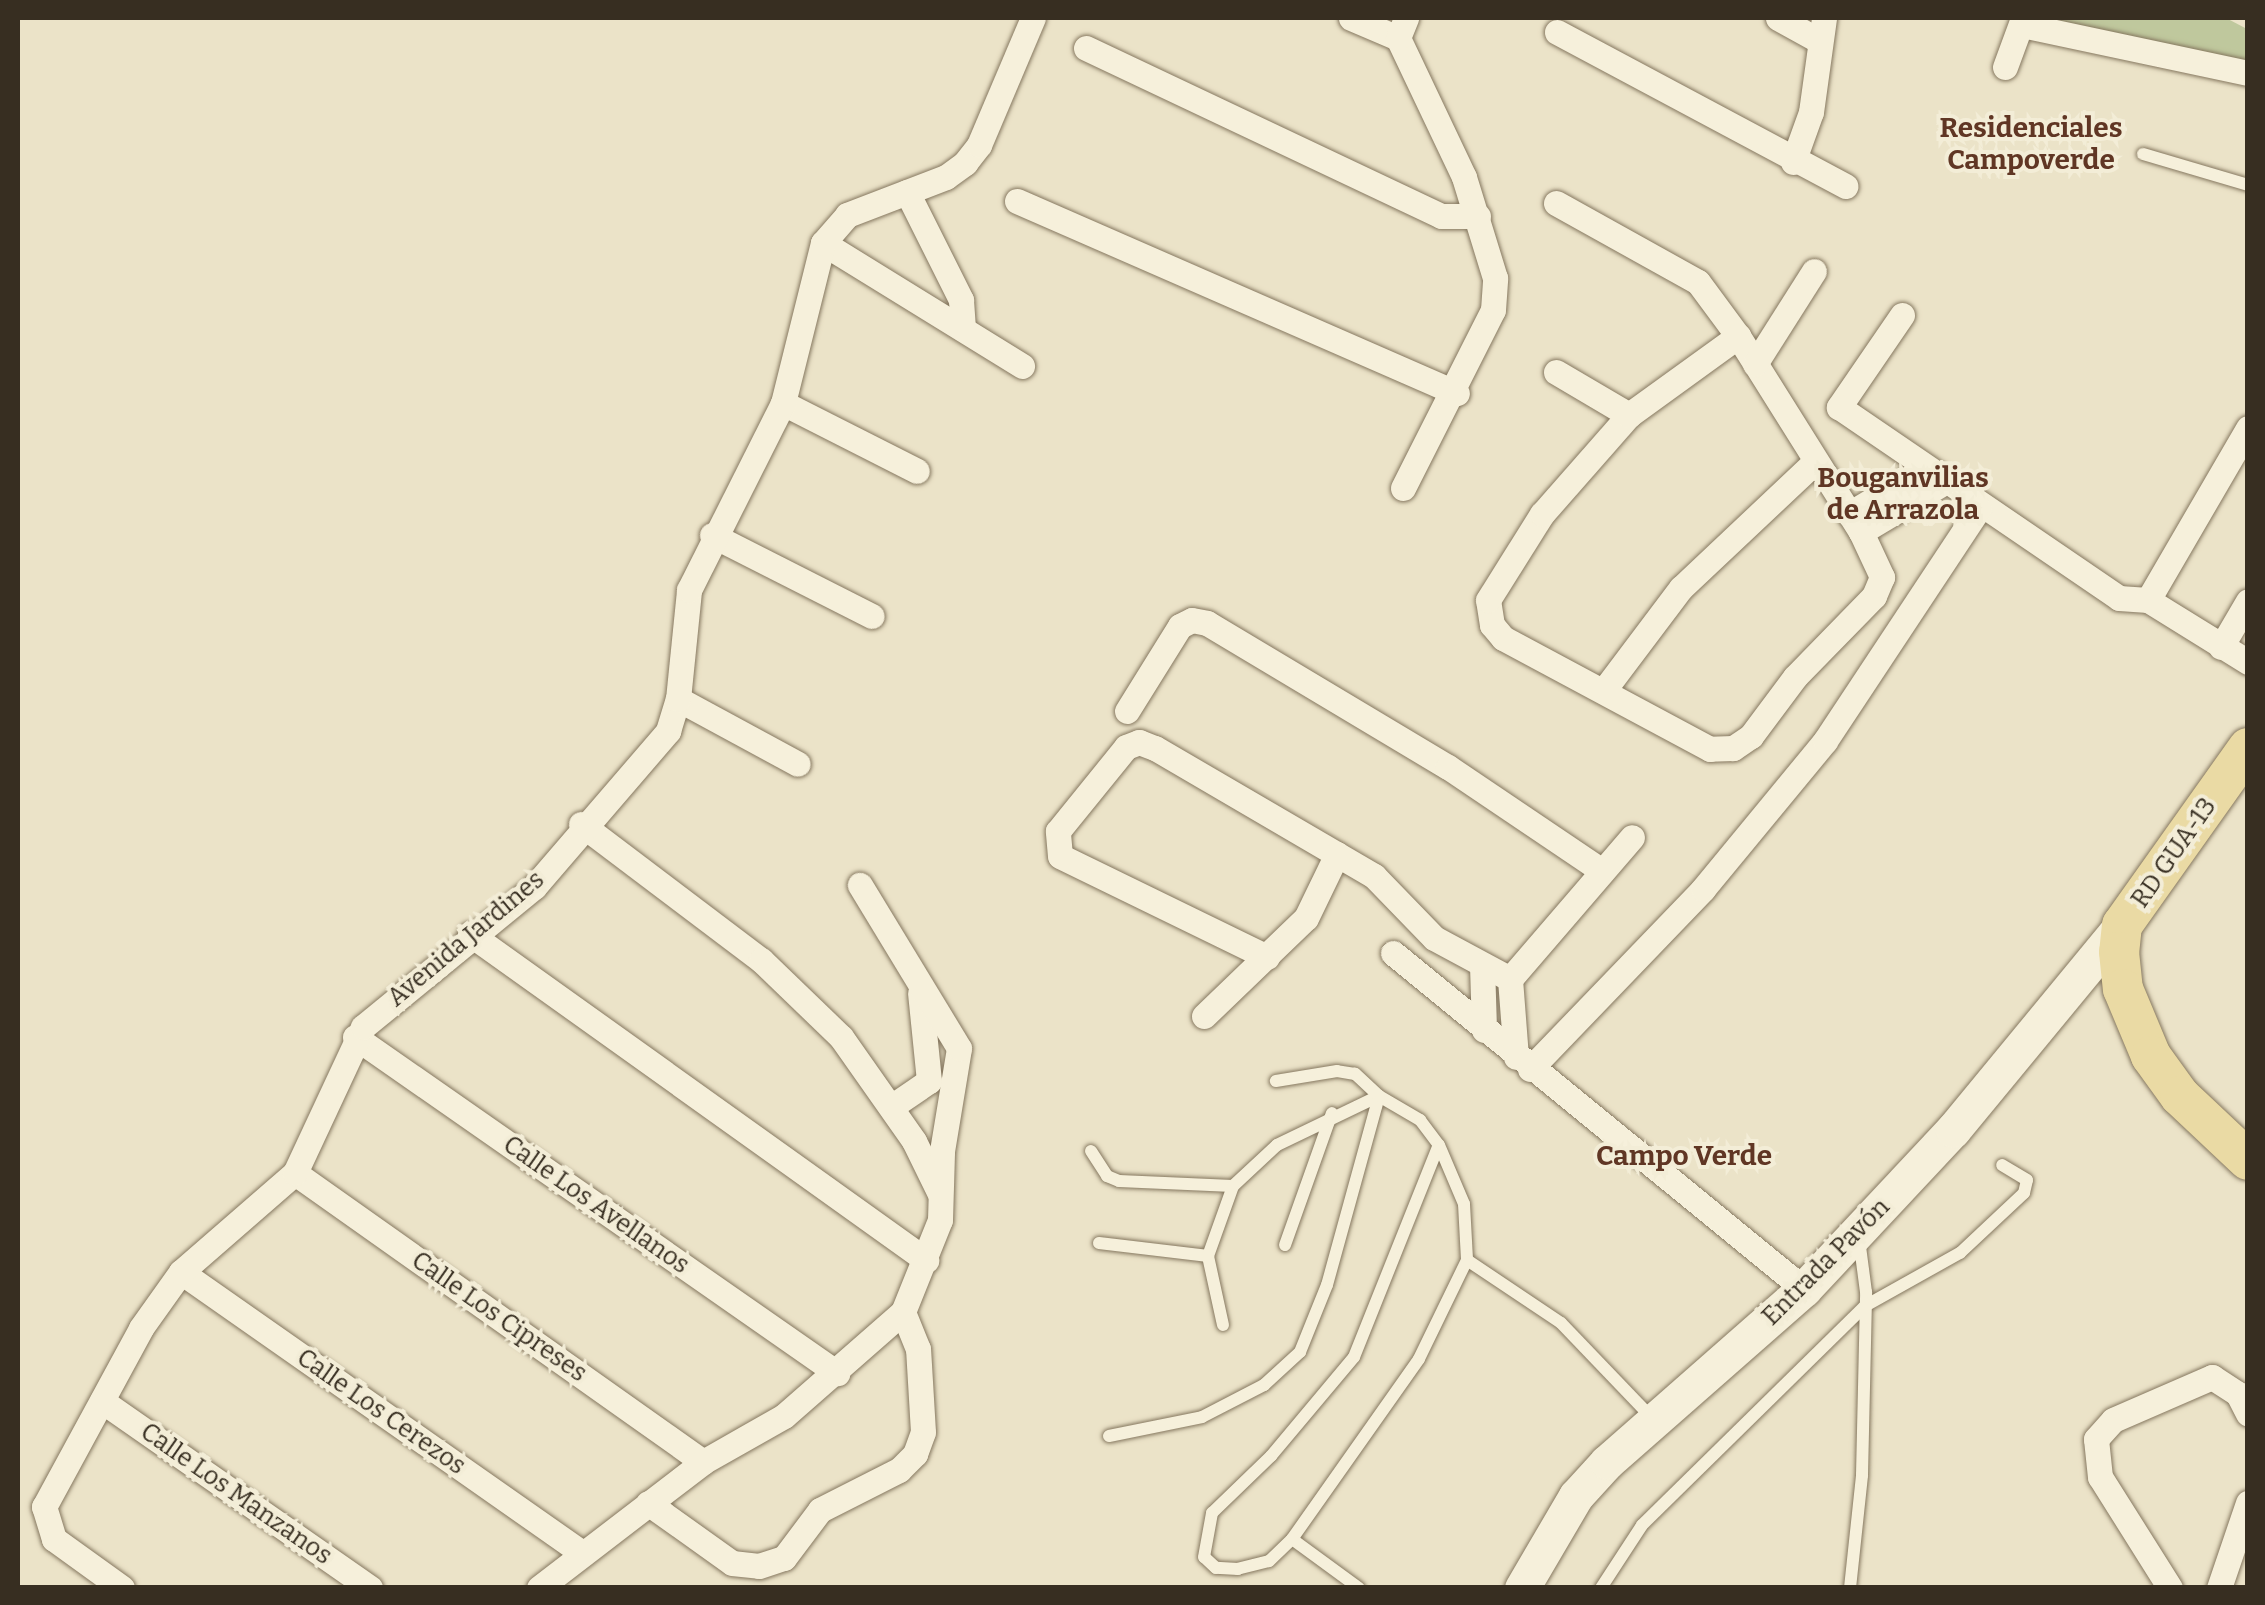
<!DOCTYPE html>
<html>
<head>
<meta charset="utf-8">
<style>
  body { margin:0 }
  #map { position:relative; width:2265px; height:1605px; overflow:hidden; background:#ebe3c8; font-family:Bitter,serif }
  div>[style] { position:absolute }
  .green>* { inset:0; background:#bfc89d }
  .roads { filter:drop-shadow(0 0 2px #85775f) drop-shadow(0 0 2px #85775f) }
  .lane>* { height:12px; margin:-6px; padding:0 6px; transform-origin:6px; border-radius:6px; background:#f6f0db }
  .street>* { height:25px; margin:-12.5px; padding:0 12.5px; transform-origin:12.5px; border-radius:12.5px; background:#f6f0db }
  .secondary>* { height:35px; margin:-17.5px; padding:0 17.5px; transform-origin:17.5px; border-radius:17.5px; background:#f6f0db }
  .primary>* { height:40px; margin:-20px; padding:0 20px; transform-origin:20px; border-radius:20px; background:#eadaa4 }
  span { translate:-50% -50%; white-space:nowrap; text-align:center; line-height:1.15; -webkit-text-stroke:8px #f3edd7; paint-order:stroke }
  .street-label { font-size:25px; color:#372e21 }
  .neighbourhood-label { font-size:28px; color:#603624; font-weight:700 }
  .frame { position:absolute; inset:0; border:20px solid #372e21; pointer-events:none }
</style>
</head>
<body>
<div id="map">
  <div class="green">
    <i style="clip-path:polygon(2047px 18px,2226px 18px,2247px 29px,2247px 71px)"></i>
  </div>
  <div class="roads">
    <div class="lane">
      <i style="left:2143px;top:154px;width:109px;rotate:16.4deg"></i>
      <i style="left:1091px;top:1151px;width:30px;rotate:57deg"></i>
      <i style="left:1107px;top:1176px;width:13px;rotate:23deg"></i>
      <i style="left:1119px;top:1181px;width:114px;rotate:2.5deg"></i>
      <i style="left:1099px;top:1243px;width:110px;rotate:6.8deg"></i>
      <i style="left:1285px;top:1245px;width:140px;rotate:-70.4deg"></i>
      <i style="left:1467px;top:1260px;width:113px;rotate:33.8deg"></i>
      <i style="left:1561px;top:1323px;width:134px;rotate:46.2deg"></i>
      <i style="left:1223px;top:1325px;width:71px;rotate:-102.3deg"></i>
      <i style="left:1208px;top:1256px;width:74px;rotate:-70.3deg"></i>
      <i style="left:1233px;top:1186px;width:60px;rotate:-43deg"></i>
      <i style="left:1277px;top:1145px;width:113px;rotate:-25.7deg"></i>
      <i style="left:1379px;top:1096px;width:48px;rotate:30.3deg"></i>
      <i style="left:1420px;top:1120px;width:31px;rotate:53deg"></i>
      <i style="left:1439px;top:1145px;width:64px;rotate:67deg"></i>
      <i style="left:1464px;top:1204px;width:56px;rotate:86.9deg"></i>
      <i style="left:1467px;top:1260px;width:110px;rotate:115.9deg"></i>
      <i style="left:1419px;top:1359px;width:220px;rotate:125.2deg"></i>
      <i style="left:1292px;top:1539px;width:83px;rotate:36.2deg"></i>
      <i style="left:1109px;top:1436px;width:95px;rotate:-11.5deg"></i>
      <i style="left:1202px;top:1417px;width:70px;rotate:-27.3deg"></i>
      <i style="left:1264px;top:1385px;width:49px;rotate:-42.5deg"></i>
      <i style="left:1300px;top:1352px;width:72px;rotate:-68.1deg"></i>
      <i style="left:1327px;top:1285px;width:196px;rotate:-74.6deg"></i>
      <i style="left:1379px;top:1096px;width:33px;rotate:-137deg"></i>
      <i style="left:1355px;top:1074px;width:18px;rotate:-171deg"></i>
      <i style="left:1337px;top:1071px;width:62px;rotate:170.7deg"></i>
      <i style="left:1292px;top:1539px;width:32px;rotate:136deg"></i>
      <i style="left:1269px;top:1561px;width:32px;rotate:166deg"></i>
      <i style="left:1238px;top:1569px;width:22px;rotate:-177deg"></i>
      <i style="left:1216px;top:1568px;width:16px;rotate:-137deg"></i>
      <i style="left:1204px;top:1557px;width:45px;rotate:-79.7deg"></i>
      <i style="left:1212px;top:1513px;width:82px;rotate:-44deg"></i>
      <i style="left:1271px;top:1456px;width:129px;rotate:-50deg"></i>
      <i style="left:1354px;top:1357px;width:228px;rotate:-68.2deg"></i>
      <i style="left:1601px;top:1588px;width:75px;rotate:-56.9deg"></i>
      <i style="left:1642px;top:1525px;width:313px;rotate:-44.5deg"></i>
      <i style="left:1865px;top:1306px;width:109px;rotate:-29.2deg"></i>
      <i style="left:1960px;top:1253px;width:88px;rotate:-43.2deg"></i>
      <i style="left:2024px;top:1193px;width:13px;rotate:-77deg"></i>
      <i style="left:2027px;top:1180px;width:29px;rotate:-149deg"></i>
      <i style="left:1850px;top:1588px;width:114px;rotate:-83.9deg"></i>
      <i style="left:1862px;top:1475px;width:183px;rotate:-88.7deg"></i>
      <i style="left:1866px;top:1292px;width:53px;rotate:-97.5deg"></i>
    </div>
    <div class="street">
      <i style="left:1351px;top:18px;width:51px;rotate:23.1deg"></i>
      <i style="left:1778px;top:18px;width:43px;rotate:28.9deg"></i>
      <i style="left:2022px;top:25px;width:231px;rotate:12deg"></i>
      <i style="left:1557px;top:32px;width:327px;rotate:28.1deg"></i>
      <i style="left:1086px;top:48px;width:393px;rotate:25.3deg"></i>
      <i style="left:1441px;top:216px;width:37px"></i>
      <i style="left:2005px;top:67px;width:52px;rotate:-69.8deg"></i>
      <i style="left:1793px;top:162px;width:53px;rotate:-70.2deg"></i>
      <i style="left:1811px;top:112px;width:95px;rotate:-82.1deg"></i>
      <i style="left:907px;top:192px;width:121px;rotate:63.4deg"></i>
      <i style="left:961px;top:300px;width:29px;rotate:86deg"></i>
      <i style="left:1017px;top:201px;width:480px;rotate:23.6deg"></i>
      <i style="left:1556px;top:203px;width:162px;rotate:29.1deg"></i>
      <i style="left:1698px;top:282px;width:67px;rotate:53.5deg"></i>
      <i style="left:1738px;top:336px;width:231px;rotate:57.9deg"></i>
      <i style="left:1861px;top:532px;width:50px;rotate:65deg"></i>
      <i style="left:1882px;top:577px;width:21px;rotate:113deg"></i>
      <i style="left:1874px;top:596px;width:113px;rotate:134.3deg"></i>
      <i style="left:1795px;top:677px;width:74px;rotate:126.7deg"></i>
      <i style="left:1751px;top:736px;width:22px;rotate:146deg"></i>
      <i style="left:1733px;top:748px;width:23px;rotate:178deg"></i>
      <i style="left:1710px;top:749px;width:235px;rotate:-151.8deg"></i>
      <i style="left:1503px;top:638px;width:17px;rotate:-130deg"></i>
      <i style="left:1492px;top:625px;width:25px;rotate:-99deg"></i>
      <i style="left:1488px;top:600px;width:102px;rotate:-57.9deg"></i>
      <i style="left:1542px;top:514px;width:132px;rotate:-48.7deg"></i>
      <i style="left:1629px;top:415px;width:135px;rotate:-35.9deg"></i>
      <i style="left:823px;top:243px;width:234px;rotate:31.7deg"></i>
      <i style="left:1902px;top:315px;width:112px;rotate:124.4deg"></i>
      <i style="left:1839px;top:407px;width:339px;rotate:34.3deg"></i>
      <i style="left:2119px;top:598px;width:29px;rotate:4deg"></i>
      <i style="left:2148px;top:600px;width:118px;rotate:31.8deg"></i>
      <i style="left:1755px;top:364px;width:110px;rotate:-57.6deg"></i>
      <i style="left:1556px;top:372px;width:85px;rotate:30.5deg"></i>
      <i style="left:783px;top:403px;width:150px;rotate:26.9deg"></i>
      <i style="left:1403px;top:488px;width:199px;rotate:-63.2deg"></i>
      <i style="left:1493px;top:310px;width:32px;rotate:-86deg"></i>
      <i style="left:1495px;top:278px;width:106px;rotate:-107.1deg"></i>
      <i style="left:1464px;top:177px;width:154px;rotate:-115.4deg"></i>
      <i style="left:1398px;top:38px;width:22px;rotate:-68deg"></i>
      <i style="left:1849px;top:514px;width:87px;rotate:-31deg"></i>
      <i style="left:1861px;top:532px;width:96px;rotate:-30.9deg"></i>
      <i style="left:712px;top:535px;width:179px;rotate:26.9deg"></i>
      <i style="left:2148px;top:600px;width:199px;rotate:-59.8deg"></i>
      <i style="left:2221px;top:647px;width:53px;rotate:-59.6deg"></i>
      <i style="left:1604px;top:690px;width:128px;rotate:-53deg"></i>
      <i style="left:1681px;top:588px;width:185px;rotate:-43.3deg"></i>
      <i style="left:678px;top:699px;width:136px;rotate:28.4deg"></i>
      <i style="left:1127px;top:711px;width:100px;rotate:-58.1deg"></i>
      <i style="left:1180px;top:626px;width:13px;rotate:-27deg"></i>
      <i style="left:1192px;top:620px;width:15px;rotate:11deg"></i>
      <i style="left:1207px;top:623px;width:281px;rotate:30.9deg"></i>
      <i style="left:1448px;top:767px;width:186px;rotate:34deg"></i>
      <i style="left:581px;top:824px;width:226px;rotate:37.1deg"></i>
      <i style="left:761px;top:960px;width:111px;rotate:43.9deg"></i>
      <i style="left:841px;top:1037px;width:127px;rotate:54.9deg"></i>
      <i style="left:914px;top:1141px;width:57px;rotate:63.9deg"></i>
      <i style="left:470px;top:934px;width:561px;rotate:35.56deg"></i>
      <i style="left:1393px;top:953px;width:531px;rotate:39.27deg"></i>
      <i style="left:1267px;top:957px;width:230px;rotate:-154deg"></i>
      <i style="left:1060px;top:856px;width:25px;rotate:-95deg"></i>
      <i style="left:1058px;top:831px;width:108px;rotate:-51deg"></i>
      <i style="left:1126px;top:747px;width:14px;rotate:-21deg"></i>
      <i style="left:1139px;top:742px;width:17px;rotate:21deg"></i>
      <i style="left:1155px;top:748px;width:254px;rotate:30.3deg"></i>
      <i style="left:1374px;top:876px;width:86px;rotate:45.9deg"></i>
      <i style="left:1434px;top:938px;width:86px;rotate:28.3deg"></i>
      <i style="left:1482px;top:965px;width:65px;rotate:88.2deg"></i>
      <i style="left:1204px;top:1016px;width:141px;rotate:-43.9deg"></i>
      <i style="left:1306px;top:918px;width:71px;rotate:-64.2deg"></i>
      <i style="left:355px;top:1037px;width:588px;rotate:34.88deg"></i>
      <i style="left:1516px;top:1057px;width:78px;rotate:-94.4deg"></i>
      <i style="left:1510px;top:979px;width:187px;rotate:-49.3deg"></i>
      <i style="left:1530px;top:1069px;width:250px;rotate:-46.1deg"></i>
      <i style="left:1703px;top:889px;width:192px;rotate:-50.5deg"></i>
      <i style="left:1825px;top:741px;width:279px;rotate:-56.5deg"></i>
      <i style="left:891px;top:1107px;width:46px;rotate:-34.4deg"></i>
      <i style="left:929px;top:1081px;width:88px;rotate:-95.8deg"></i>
      <i style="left:295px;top:1173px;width:500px;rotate:35.3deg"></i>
      <i style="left:181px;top:1272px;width:488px;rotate:35deg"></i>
      <i style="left:102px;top:1401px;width:327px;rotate:34.9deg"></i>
      <i style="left:648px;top:1503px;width:103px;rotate:35.5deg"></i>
      <i style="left:732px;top:1563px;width:27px;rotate:6deg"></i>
      <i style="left:759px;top:1566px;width:26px;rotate:-18deg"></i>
      <i style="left:784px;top:1558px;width:60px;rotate:-53.1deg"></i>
      <i style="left:820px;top:1510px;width:89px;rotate:-26.9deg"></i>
      <i style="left:899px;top:1470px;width:23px;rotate:-45deg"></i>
      <i style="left:915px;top:1454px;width:23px;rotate:-70deg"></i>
      <i style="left:923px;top:1432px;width:83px;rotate:-93.4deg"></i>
      <i style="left:918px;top:1349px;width:40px;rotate:-112deg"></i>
      <i style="left:122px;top:1588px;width:84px;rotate:-144.2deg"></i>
      <i style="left:54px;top:1539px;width:34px;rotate:-107deg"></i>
      <i style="left:44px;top:1507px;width:204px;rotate:-61.5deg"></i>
      <i style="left:141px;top:1328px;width:69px;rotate:-54.5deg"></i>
      <i style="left:181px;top:1272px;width:151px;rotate:-41deg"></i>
      <i style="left:295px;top:1173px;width:161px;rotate:-65deg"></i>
      <i style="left:363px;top:1027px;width:221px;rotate:-39.3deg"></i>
      <i style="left:534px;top:887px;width:206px;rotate:-49.3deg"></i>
      <i style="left:668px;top:731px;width:34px;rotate:-73deg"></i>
      <i style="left:678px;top:699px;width:110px;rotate:-84.2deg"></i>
      <i style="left:689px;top:590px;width:209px;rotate:-63.3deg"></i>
      <i style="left:783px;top:403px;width:165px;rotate:-76deg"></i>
      <i style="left:823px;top:243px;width:37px;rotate:-49deg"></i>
      <i style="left:847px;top:215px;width:106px;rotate:-21deg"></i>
      <i style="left:946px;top:177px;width:24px;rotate:-36deg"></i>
      <i style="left:965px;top:163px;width:23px;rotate:-52deg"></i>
      <i style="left:979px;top:145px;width:138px;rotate:-67deg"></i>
      <i style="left:539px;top:1588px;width:207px;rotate:-37.5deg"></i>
      <i style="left:703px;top:1462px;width:93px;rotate:-29.6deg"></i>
      <i style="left:784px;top:1416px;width:158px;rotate:-41.2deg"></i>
      <i style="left:903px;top:1312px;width:99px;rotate:-68.1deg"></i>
      <i style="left:940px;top:1220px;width:69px;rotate:-88.3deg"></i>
      <i style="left:942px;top:1151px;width:104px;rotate:-80.6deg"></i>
      <i style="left:959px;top:1048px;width:191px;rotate:-121.3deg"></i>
      <i style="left:2170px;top:1588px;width:131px;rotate:-122.2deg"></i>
      <i style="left:2100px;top:1477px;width:38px;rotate:-96deg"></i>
      <i style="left:2096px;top:1439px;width:25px;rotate:-48deg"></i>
      <i style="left:2113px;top:1420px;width:108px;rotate:-23.5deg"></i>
      <i style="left:2212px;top:1377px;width:31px;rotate:33deg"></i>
      <i style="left:2238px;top:1394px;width:22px;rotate:63deg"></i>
      <i style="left:2219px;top:1588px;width:90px;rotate:-71.2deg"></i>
    </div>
    <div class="secondary">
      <i style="left:1522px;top:1588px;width:107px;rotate:-59.6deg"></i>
      <i style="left:1576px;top:1496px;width:46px;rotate:-47.6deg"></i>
      <i style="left:1607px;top:1462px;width:262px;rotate:-41.3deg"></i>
      <i style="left:1804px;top:1289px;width:218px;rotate:-46.9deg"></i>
      <i style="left:1953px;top:1130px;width:266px;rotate:-50.5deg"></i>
    </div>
    <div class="primary">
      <i style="left:2248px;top:748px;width:217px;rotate:125.4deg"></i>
      <i style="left:2122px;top:925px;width:27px;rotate:96deg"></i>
      <i style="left:2119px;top:952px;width:37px;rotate:84deg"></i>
      <i style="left:2123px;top:989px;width:73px;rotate:67.3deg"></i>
      <i style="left:2151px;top:1056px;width:49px;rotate:54.1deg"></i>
      <i style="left:2180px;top:1096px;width:93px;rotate:43.3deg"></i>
    </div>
  </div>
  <div class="street-label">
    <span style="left:2174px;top:853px;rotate:-55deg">RD GUA-13</span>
    <span style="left:466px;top:939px;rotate:-40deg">Avenida Jardines</span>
    <span style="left:596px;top:1205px;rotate:35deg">Calle Los Avellanos</span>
    <span style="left:1826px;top:1262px;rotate:-45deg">Entrada Pavón</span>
    <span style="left:499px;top:1317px;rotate:35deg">Calle Los Cipreses</span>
    <span style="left:381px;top:1412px;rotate:35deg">Calle Los Cerezos</span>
    <span style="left:236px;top:1494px;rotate:35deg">Calle Los Manzanos</span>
  </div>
  <div class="neighbourhood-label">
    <span style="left:2031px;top:144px">Residenciales<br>Campoverde</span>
    <span style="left:1903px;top:494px">Bouganvilias<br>de Arrazola</span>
    <span style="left:1684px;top:1156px">Campo Verde</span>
  </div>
  <div class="frame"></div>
</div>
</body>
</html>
